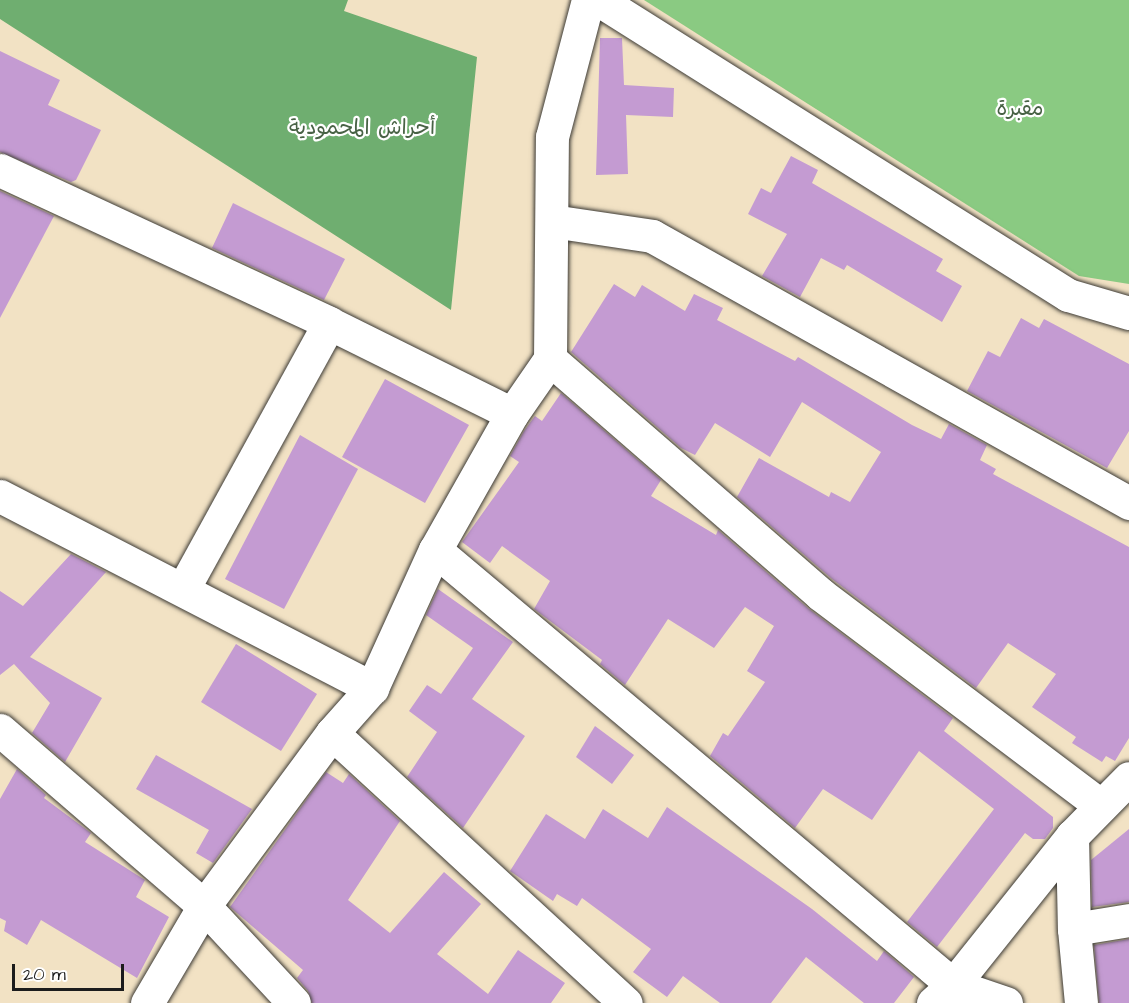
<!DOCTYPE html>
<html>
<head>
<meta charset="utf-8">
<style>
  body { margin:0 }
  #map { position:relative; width:1129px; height:1003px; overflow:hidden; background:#f2e2c4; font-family:"Architects Daughter","Playpen Sans Arabic",sans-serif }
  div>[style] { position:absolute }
  .green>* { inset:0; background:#8aca82 }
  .forest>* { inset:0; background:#6fae70 }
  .building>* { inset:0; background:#c49bd2 }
  .roads { filter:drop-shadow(0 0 2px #3c3a35) drop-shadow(0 0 2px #3c3a35) }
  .minor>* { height:33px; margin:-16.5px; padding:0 16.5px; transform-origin:16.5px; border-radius:16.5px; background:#fff }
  span { translate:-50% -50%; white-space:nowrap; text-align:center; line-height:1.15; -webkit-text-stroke:4.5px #fff; paint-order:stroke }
  .park-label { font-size:21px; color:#486245 }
  .scale { position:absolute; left:12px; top:964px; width:112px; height:27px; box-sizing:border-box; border:3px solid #1c1c1c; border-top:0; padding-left:8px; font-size:18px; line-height:21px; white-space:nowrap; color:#1c1c1c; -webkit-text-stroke:4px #fff; paint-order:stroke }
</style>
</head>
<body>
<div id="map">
  <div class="green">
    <i style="clip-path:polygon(644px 0,1129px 0,1129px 284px,1079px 276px)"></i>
  </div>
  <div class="forest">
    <i style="clip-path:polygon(0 0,348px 0,344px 11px,477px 57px,451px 310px,0 19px)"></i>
  </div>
  <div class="building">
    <i style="clip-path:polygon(600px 38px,622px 38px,624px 85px,674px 88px,673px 117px,626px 115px,628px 174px,596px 175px)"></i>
    <i style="clip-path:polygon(0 51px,60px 80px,48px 105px,101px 130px,76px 180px,71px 182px,0 152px)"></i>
    <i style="clip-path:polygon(791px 156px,818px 170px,812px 183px,943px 259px,936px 271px,962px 286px,942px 322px,847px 265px,844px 270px,821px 258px,800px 297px,762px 276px,787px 234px,748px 214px,761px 188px,771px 193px)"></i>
    <i style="clip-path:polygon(0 191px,54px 216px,0 318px)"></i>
    <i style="clip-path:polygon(233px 203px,345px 259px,324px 300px,212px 248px)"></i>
    <i style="clip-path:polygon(614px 284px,635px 297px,642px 285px,685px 311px,694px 294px,723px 308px,717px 320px,795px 361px,798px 357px,912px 425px,941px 439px,949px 424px,987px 445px,980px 460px,996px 469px,993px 474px,1129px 547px,1129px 738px,1115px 761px,1106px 756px,1102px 762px,1072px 743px,1076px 737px,1032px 707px,1056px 674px,1008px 643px,976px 688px,832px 579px,737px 497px,759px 458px,829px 497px,831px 492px,850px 502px,881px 452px,802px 402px,770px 457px,715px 423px,695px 455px,681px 448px,571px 352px)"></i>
    <i style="clip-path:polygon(1021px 318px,1039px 328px,1044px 319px,1129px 364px,1129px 431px,1107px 468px,967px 391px,988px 351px,1000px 357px)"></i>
    <i style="clip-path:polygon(385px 379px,469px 425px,425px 503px,342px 457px)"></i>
    <i style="clip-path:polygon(561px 393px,661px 480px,651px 496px,716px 535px,718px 530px,809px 609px,953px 718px,944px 731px,1053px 817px,1053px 828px,1045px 839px,1033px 839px,1025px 833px,937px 947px,907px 922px,994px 809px,919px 751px,872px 820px,823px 789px,795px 828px,710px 756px,723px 733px,728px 736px,765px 682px,747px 671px,774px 626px,745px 607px,714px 648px,668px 619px,625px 685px,600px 664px,602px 660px,534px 609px,550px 581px,502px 546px,490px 563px,462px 542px,519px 462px,510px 456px,524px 431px,535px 416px,542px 421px)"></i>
    <i style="clip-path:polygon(300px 435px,358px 469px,284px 609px,225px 579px)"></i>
    <i style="clip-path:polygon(71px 554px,106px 572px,30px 657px,102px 698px,65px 762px,32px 733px,50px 703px,14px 664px,0 675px,0 591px,23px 606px)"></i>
    <i style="clip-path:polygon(438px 589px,513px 642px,472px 699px,525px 736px,463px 828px,407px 777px,437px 732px,409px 711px,427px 685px,441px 694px,473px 648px,426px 615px)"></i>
    <i style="clip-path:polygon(236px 644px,317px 694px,281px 751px,201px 702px)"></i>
    <i style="clip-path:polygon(595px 726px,634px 755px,612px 784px,576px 757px)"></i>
    <i style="clip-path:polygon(156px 755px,252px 809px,213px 863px,196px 853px,209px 830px,136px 789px)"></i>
    <i style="clip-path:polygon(17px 769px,46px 795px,44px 798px,91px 833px,85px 842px,145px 880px,136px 897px,169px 917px,137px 978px,41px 920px,27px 945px,4px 931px,6px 921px,0 918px,0 799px)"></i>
    <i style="clip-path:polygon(326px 772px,343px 783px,349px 774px,400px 821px,348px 900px,390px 933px,444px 872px,481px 904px,437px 954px,488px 994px,518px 950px,565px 983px,551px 1003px,312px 1003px,308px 991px,297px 978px,303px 970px,230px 907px)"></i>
    <i style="clip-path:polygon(667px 807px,812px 909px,877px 961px,884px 951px,914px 977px,894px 1003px,864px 1003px,806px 957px,771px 1003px,720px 1003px,683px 976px,667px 997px,633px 972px,651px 949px,582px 898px,577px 906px,557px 894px,553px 901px,510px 871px,546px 814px,585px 839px,603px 809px,648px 838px)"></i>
    <i style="clip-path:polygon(1129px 829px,1129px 902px,1092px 907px,1091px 860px)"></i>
    <i style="clip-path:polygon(1129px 939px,1129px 1003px,1099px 1003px,1094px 945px)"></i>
  </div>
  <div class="roads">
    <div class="minor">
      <i style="left:599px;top:0;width:554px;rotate:32.17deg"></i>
      <i style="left:1068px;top:295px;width:64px;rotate:16.4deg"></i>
      <i style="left:0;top:170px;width:363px;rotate:24.9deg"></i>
      <i style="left:329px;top:323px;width:204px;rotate:26.4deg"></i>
      <i style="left:552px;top:221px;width:101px;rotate:8.5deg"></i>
      <i style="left:652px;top:236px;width:547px;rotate:29.24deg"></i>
      <i style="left:550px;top:359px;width:358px;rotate:41deg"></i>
      <i style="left:820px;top:594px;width:352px;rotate:37deg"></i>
      <i style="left:0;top:496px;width:419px;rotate:27.3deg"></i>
      <i style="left:435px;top:550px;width:676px;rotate:40.02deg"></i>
      <i style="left:953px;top:985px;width:56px;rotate:18.8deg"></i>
      <i style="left:183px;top:589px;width:303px;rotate:-61.2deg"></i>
      <i style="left:0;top:730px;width:269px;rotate:40.8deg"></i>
      <i style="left:204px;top:906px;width:132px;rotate:47.1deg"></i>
      <i style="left:332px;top:733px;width:399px;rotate:42.6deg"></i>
      <i style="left:1072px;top:836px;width:93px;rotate:88.8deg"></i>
      <i style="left:1074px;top:929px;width:74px;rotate:84.6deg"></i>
      <i style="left:1074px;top:929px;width:56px;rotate:-9.3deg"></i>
      <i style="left:147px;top:1003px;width:113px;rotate:-59.6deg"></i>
      <i style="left:204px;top:906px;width:215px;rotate:-53.5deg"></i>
      <i style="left:332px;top:733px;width:60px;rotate:-48.4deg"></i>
      <i style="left:372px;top:688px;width:152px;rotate:-65.5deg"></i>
      <i style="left:435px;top:550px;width:156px;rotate:-60.5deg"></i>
      <i style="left:512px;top:414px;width:67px;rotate:-55.4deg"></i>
      <i style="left:550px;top:359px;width:222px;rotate:-89.5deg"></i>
      <i style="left:552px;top:137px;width:142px;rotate:-75.3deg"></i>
      <i style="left:933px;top:1003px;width:27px;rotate:-42deg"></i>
      <i style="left:953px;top:985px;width:191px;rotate:-51.4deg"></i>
      <i style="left:1072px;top:836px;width:81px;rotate:-45.5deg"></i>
    </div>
  </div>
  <div class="park-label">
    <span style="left:1020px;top:109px">مقبرة</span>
    <span style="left:362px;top:128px">أحراش المحمودية</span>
  </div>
  <div class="scale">20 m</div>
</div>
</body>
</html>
